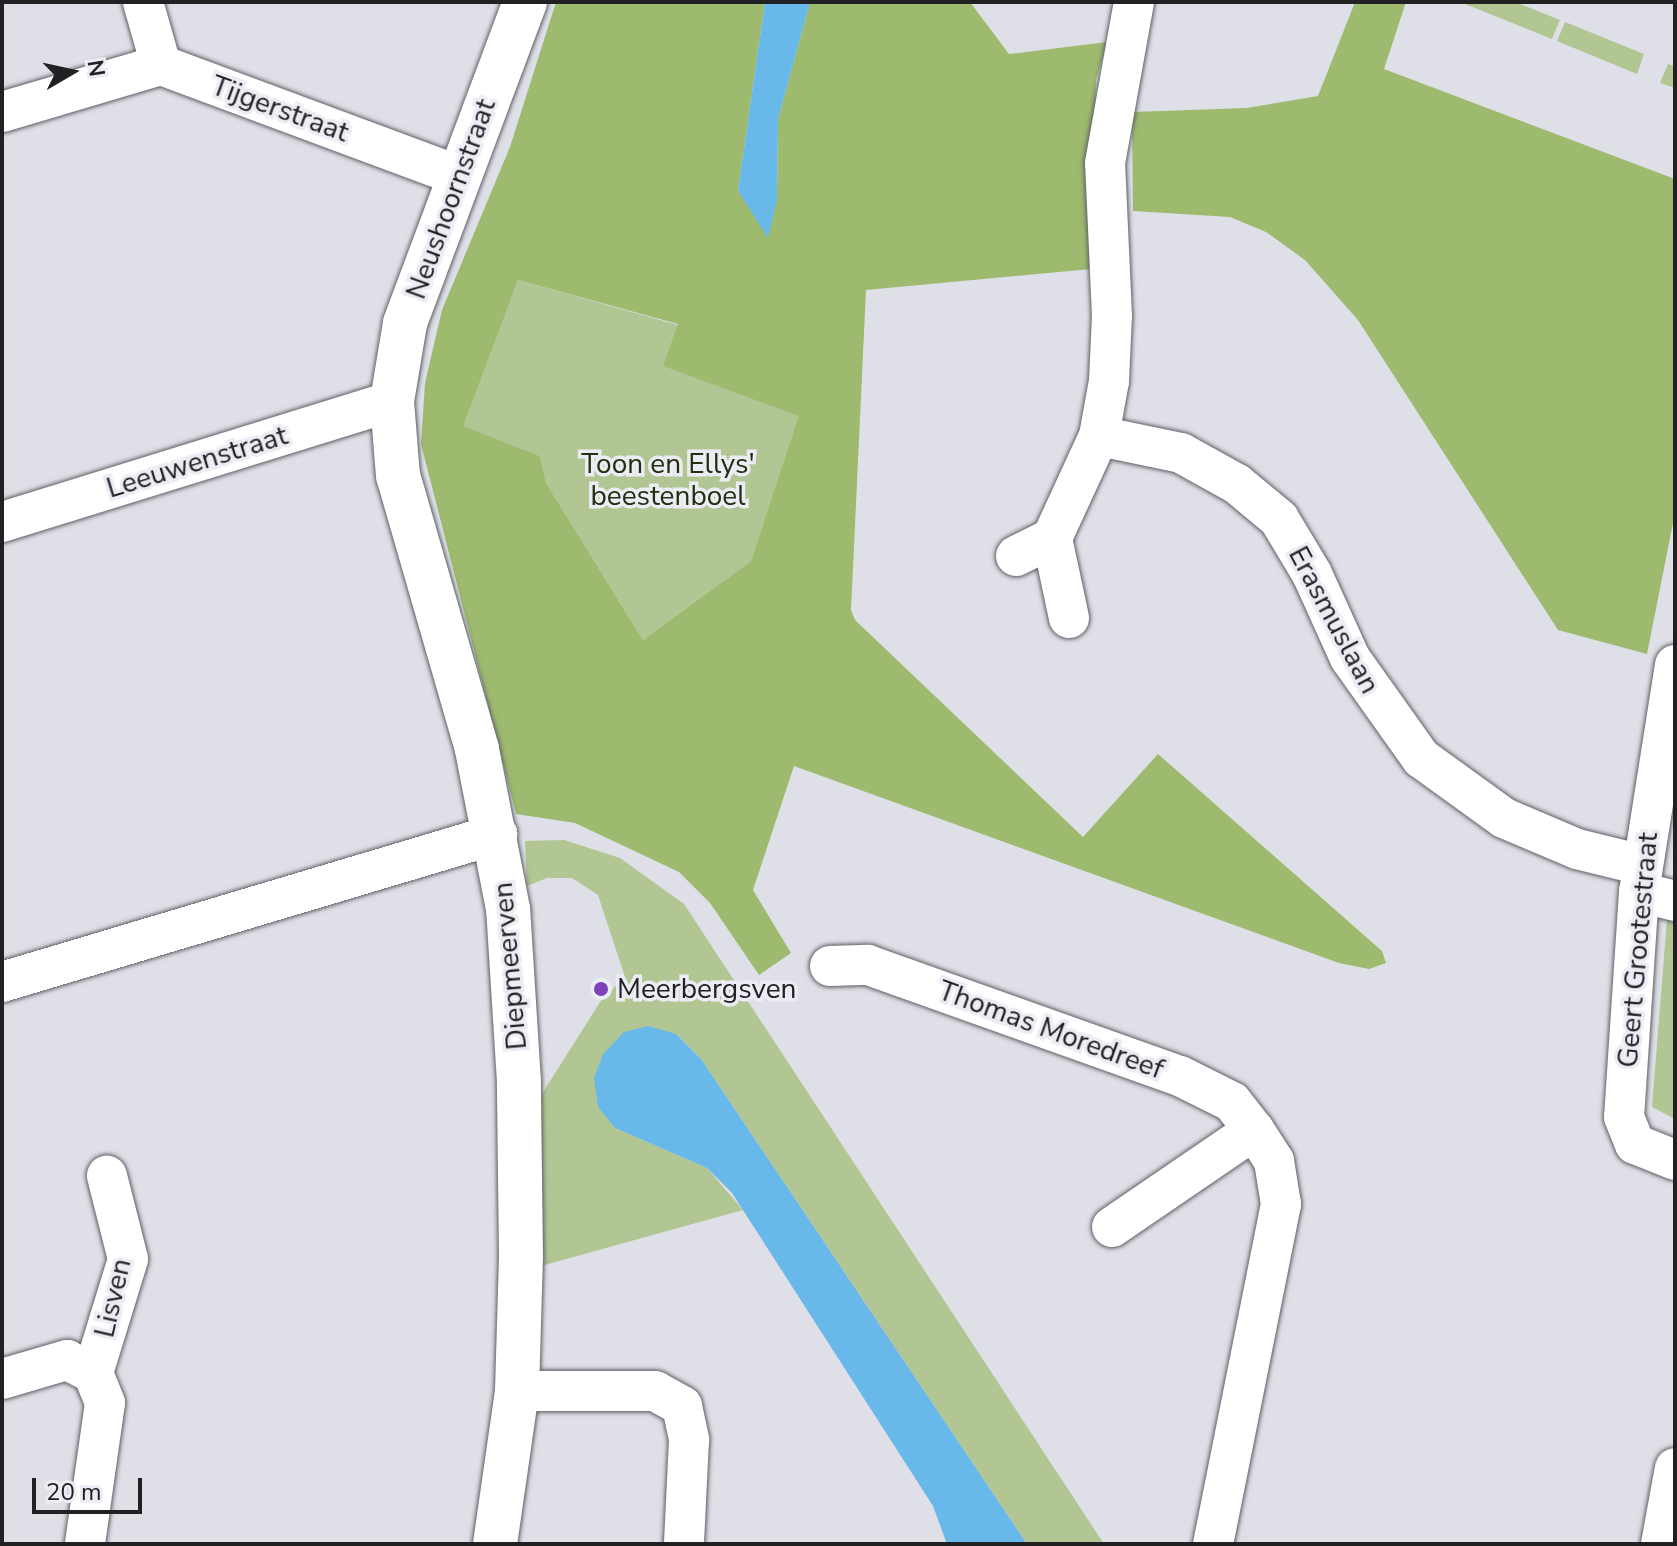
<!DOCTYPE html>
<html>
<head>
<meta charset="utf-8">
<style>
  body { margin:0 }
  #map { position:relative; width:1677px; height:1546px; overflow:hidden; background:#dfdfe7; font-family:"Nunito Sans",sans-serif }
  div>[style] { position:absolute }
  .green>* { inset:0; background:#b1c693 }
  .forest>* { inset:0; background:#9dba6e }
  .water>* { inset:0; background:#68b8ea }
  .roads { filter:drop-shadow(0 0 2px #5f5f66) drop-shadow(0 0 2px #5f5f66) }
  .street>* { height:40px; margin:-20px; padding:0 20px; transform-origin:20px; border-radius:20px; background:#fff }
  .secondary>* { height:44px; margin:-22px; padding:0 22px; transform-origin:22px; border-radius:22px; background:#fff }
  .dots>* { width:22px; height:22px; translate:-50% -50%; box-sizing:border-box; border:4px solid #ececf4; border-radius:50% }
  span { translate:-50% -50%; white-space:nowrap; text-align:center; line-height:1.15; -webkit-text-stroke:7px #ececf4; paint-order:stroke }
  .street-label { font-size:28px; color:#212124 }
  .park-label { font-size:28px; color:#242f0f }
  .poi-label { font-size:28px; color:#212124 }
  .left { translate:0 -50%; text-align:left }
  .frame { position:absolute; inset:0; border:4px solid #212124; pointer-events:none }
  .north { position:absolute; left:32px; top:32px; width:80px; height:80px; -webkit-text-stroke:6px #ececf4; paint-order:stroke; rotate:81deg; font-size:22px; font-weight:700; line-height:32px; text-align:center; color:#212124 }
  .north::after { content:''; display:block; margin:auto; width:28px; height:36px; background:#212124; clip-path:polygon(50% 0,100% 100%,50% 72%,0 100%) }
  .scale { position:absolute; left:32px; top:1478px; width:110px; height:36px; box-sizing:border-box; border:4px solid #212124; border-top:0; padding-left:10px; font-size:24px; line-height:28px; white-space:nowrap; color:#212124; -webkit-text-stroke:6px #ececf4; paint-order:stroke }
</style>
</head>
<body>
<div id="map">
  <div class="green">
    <i style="clip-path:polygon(1460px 2px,1515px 2px,1560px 20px,1552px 39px)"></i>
    <i style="clip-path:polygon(1565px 22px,1644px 54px,1637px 74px,1557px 41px)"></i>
    <i style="clip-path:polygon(1668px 64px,1675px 66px,1675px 88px,1660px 83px)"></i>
    <i style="clip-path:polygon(518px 280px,678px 325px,664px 366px,800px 416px,751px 561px,643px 640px,546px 483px,540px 456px,462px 426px)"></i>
    <i style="clip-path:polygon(564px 840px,620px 858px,684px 904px,1104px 1544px,1027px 1544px,701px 1059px,676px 1034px,615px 1128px,707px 1168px,743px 1210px,541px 1266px,540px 1097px,602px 999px,625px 977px,598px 895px,572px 878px,547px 878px,527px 886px,525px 841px)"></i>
    <i style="clip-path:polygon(1667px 919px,1675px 921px,1675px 1119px,1652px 1107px)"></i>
  </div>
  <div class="forest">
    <i style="clip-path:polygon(evenodd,556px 2px,765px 2px,738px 191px,777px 200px,778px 119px,810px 2px,970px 2px,1009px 54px,1107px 42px,1096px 80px,1091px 269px,866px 290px,851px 610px,855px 620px,1083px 837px,1158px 754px,1382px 951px,1386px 963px,1369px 969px,1339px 963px,794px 766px,753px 890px,791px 953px,759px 975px,710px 903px,679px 872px,575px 823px,516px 814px,421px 444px,425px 383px,442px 310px,510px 147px,556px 2px,518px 280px,678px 324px,663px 366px,799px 416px,751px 561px,643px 640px,546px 483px,540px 456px,463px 426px,518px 280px)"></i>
    <i style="clip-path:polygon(1355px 2px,1406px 2px,1384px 69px,1675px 179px,1675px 513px,1647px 654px,1558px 630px,1358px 320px,1305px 260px,1266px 232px,1230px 217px,1133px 211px,1132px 112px,1247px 108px,1318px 96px)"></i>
  </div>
  <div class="water">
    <i style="clip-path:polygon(765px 2px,810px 2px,778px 119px,777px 200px,768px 238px,738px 191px)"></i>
    <i style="clip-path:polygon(648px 1026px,676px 1034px,701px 1059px,1027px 1544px,947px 1544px,933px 1506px,732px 1193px,707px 1168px,615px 1128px,598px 1107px,594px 1078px,603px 1054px,624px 1032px)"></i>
  </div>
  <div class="roads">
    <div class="street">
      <i style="left:143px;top:2px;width:66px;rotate:74.1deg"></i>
      <i style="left:161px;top:65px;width:319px;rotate:20.4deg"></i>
      <i style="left:2px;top:112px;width:166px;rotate:-16.5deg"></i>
      <i style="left:1099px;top:436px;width:84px;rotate:11.7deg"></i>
      <i style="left:1181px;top:453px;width:64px;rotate:29deg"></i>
      <i style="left:1237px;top:484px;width:55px;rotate:39.8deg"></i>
      <i style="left:1279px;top:519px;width:64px;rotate:59deg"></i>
      <i style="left:1312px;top:574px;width:92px;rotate:65.7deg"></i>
      <i style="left:1350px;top:658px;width:123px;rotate:54.6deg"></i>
      <i style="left:1421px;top:758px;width:102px;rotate:35.9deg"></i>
      <i style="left:1504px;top:818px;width:79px;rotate:23deg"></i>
      <i style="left:1577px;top:849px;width:67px;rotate:13.8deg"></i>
      <i style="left:2px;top:522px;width:408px;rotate:-17.2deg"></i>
      <i style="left:1016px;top:556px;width:40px;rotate:-26.6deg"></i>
      <i style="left:1069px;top:618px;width:82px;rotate:-102deg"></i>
      <i style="left:1052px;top:538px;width:112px;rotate:-65.3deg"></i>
      <i style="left:1099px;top:436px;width:56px;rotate:-79.7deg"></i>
      <i style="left:1109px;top:381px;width:65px;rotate:-87.4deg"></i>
      <i style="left:1112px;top:316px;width:153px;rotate:-92.6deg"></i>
      <i style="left:1105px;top:163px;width:164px;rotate:-79.8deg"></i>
      <i style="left:1675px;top:665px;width:230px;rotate:99deg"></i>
      <i style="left:1639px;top:892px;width:225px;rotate:93.8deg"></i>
      <i style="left:1624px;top:1117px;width:29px;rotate:68deg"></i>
      <i style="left:1635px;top:1144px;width:43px;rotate:21.8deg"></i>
      <i style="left:1639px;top:892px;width:37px;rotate:14deg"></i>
      <i style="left:830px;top:966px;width:38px;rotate:-2deg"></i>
      <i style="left:868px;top:965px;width:331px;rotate:19.6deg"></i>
      <i style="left:1180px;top:1076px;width:58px;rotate:26.6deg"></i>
      <i style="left:1232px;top:1102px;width:36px;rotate:52deg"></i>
      <i style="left:1254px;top:1130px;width:37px;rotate:57deg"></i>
      <i style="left:1274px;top:1161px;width:44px;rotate:80.8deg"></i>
      <i style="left:1281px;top:1204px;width:347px;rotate:101.3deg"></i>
      <i style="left:2px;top:982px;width:517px;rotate:-16.65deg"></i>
      <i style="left:1112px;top:1227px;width:172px;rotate:-34.3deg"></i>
      <i style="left:93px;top:1373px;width:119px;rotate:-72.9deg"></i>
      <i style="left:128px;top:1259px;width:86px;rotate:-104.2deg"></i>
      <i style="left:2px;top:1379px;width:68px;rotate:-16.3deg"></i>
      <i style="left:67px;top:1360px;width:29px;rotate:27deg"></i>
      <i style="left:93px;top:1373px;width:32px;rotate:68deg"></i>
      <i style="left:105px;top:1403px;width:142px;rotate:98.1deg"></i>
      <i style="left:517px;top:1391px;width:138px"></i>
      <i style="left:655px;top:1391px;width:31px;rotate:29deg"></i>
      <i style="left:682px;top:1406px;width:35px;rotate:78deg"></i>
      <i style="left:689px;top:1440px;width:104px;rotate:92.8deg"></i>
      <i style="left:1661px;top:1544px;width:77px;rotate:-79.6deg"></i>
    </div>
    <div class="secondary">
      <i style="left:495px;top:1544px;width:155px;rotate:-81.8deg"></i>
      <i style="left:517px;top:1391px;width:134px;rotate:-88.3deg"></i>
      <i style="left:521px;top:1257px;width:175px;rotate:-90.7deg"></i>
      <i style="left:519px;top:1082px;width:173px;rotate:-93.6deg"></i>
      <i style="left:508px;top:909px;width:163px;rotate:-101deg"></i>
      <i style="left:477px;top:749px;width:284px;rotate:-106.1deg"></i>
      <i style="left:398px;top:476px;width:75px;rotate:-94.6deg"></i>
      <i style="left:392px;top:401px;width:79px;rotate:-80.5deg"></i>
      <i style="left:405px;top:323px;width:343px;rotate:-69.5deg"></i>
    </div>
  </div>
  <div class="dots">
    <i style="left:601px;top:989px;background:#7e42b8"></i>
  </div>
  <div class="street-label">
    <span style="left:280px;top:109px;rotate:20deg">Tijgerstraat</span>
    <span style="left:451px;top:199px;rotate:-70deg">Neushoornstraat</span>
    <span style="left:197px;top:462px;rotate:-17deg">Leeuwenstraat</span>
    <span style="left:1334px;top:620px;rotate:62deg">Erasmuslaan</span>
    <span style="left:1638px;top:950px;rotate:-85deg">Geert Grootestraat</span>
    <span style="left:510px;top:966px;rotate:-95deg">Diepmeerven</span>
    <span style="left:1051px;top:1030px;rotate:20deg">Thomas Moredreef</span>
    <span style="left:113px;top:1298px;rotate:-77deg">Lisven</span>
  </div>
  <div class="park-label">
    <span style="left:668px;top:480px">Toon en Ellys'<br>beestenboel</span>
  </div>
  <div class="poi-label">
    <span class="left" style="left:617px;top:989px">Meerbergsven</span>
  </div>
  <div class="frame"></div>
  <div class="north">N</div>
  <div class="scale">20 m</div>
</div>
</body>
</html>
